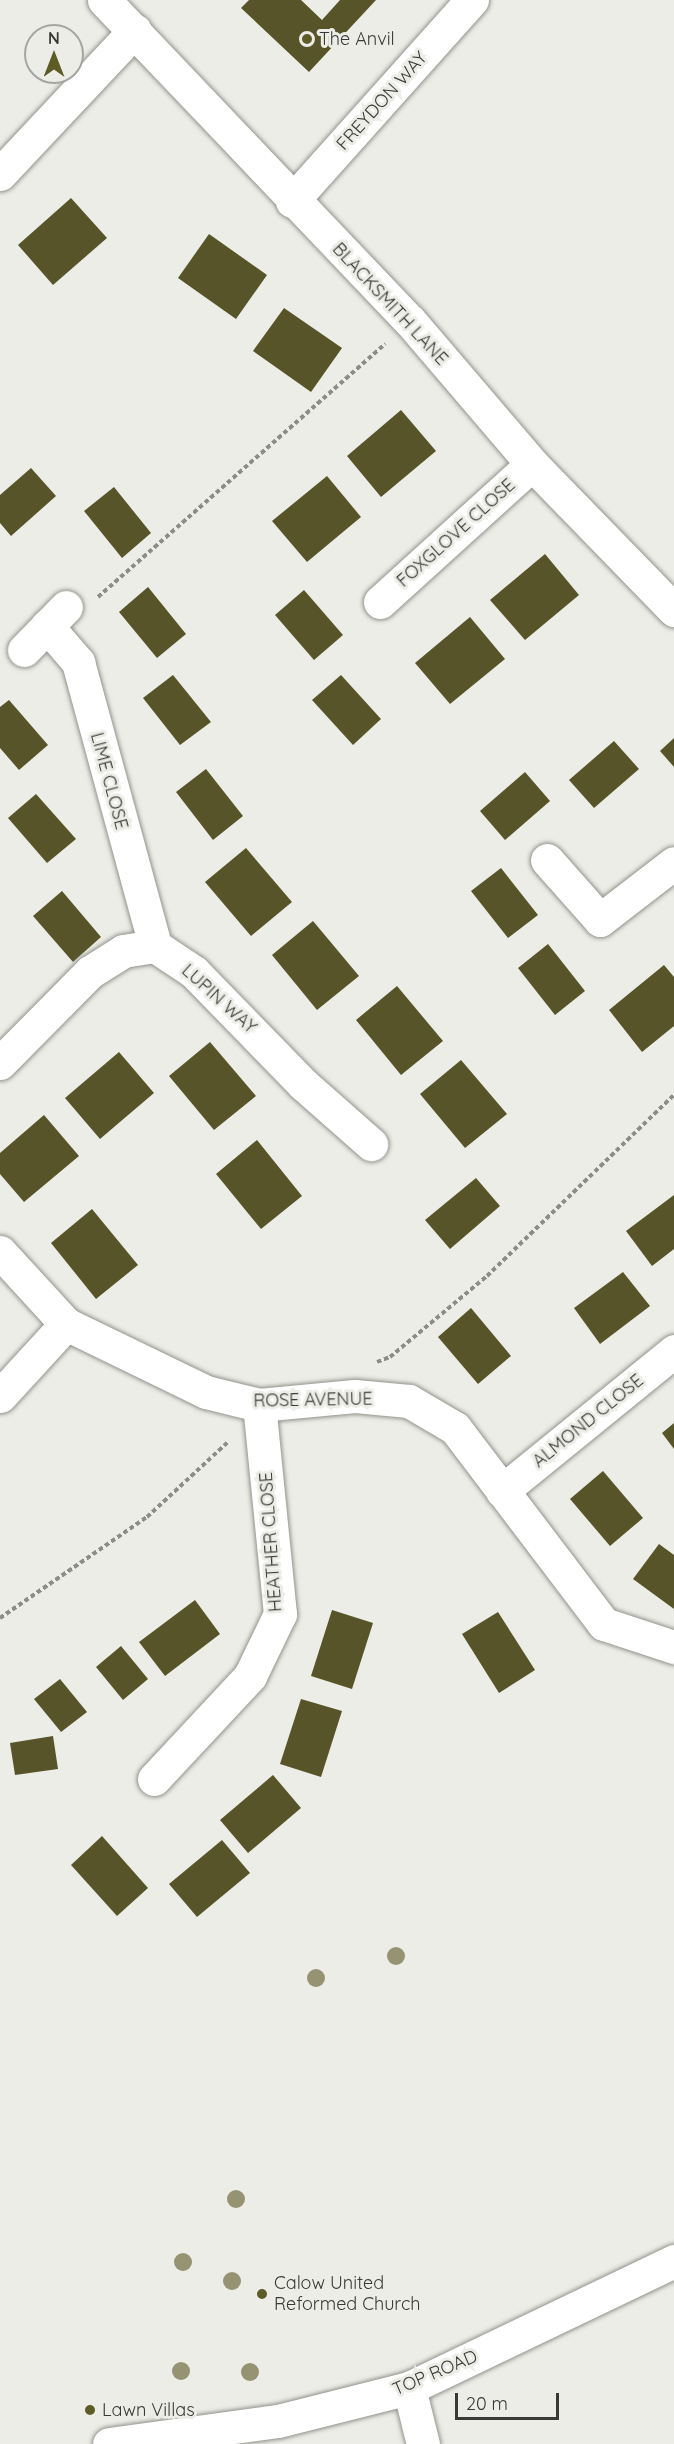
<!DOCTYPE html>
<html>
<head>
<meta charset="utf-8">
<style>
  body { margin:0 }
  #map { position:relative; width:674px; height:2444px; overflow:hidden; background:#edede7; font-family:Quicksand,sans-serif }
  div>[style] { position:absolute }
  .building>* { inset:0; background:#565428 }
  .path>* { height:4px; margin-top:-2px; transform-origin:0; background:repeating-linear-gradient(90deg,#8c8c88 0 4.5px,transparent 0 7.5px) }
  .roads { filter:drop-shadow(0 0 2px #93938d) drop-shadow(0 0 2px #93938d) }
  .minor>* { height:33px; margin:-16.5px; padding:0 16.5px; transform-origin:16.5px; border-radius:16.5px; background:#fff }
  .major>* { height:33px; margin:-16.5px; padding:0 16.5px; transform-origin:16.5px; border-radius:16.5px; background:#fff }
  .trees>* { width:18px; height:18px; margin:-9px; border-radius:50%; background:#959372 }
  .dots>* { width:16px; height:16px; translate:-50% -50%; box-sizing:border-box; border:3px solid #edede7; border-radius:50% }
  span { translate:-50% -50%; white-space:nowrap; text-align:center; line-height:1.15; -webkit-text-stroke:6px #edede7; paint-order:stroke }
  .poi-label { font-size:18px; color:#393937 }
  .left { translate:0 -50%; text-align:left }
  .street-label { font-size:18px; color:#393937 }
  .north { position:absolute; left:24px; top:24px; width:60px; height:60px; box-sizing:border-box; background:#edede7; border:2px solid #a5a5a1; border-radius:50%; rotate:0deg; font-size:16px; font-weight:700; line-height:24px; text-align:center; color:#393937 }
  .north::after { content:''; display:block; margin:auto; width:21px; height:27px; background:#5e5b27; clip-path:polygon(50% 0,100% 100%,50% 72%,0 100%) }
  .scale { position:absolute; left:455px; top:2393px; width:104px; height:27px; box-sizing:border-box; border:3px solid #393937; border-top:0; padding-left:8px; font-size:18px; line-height:21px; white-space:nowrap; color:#393937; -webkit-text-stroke:4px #edede7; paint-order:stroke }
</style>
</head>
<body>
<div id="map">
  <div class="building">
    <i style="clip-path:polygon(249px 0,301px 0,322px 20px,340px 0,376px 0,309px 72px,241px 8px)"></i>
    <i style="clip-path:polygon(71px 198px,107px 238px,53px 285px,18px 245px)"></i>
    <i style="clip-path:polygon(209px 234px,267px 275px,236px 319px,178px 278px)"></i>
    <i style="clip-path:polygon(284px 308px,342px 348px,311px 392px,253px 351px)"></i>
    <i style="clip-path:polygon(401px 410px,436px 451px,381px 497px,347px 456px)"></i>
    <i style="clip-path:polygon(31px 468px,56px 496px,11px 536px,0 523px,0 495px)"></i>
    <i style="clip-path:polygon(327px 476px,361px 517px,307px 562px,272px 521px)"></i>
    <i style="clip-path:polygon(114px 487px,151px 533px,122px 558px,84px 511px)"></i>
    <i style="clip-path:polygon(545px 554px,579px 595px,525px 640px,490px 600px)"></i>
    <i style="clip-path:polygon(148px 587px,186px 634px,157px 658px,119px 612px)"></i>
    <i style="clip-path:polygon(304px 590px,343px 635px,314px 660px,275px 615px)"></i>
    <i style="clip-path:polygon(470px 617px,505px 659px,450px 704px,415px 663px)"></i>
    <i style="clip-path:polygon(173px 675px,211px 722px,180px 745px,143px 698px)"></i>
    <i style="clip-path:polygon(341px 675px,381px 719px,353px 745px,312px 700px)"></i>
    <i style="clip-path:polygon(9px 700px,48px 745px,19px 770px,0 748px,0 707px)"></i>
    <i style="clip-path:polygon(674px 738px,674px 767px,660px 751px)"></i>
    <i style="clip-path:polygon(614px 741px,639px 769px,594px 808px,569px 780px)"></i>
    <i style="clip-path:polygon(206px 769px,243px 816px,213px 840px,176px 792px)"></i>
    <i style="clip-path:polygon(525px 772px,550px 801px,505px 840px,480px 811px)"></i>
    <i style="clip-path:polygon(36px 794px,76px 839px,47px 863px,8px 818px)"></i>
    <i style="clip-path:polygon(246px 848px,292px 902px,251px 936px,205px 882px)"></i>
    <i style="clip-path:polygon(501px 868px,538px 915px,508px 938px,471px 891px)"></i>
    <i style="clip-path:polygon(62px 891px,101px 937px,73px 962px,33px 916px)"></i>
    <i style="clip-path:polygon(313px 921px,359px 976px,317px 1010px,272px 955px)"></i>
    <i style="clip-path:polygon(548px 944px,585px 991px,555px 1015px,518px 968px)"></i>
    <i style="clip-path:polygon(664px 965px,674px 977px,674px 1026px,642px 1052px,609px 1010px)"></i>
    <i style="clip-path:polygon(397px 986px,443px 1041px,401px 1075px,356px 1020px)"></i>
    <i style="clip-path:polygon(210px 1042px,256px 1096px,214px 1130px,169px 1076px)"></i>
    <i style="clip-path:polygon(119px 1052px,154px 1093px,100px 1139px,65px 1098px)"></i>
    <i style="clip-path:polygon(461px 1060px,507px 1114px,465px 1148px,420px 1094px)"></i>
    <i style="clip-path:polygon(44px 1115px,79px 1156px,24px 1202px,0 1174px,0 1153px)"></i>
    <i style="clip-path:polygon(257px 1140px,302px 1196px,261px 1229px,216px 1174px)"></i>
    <i style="clip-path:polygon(476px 1178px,500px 1206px,450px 1249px,425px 1220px)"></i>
    <i style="clip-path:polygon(674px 1195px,674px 1249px,652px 1266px,626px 1231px)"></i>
    <i style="clip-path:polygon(92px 1209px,138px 1265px,96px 1299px,51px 1243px)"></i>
    <i style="clip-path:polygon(623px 1272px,650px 1306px,600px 1344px,574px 1308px)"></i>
    <i style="clip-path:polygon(471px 1308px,511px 1356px,478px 1384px,438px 1337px)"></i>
    <i style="clip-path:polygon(674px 1423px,674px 1449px,662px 1433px)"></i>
    <i style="clip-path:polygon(603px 1471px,643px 1518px,610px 1546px,570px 1499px)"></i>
    <i style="clip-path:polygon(659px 1544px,674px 1555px,674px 1609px,633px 1579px)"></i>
    <i style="clip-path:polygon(195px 1600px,220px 1634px,165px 1676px,139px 1642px)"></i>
    <i style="clip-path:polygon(332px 1610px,373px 1623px,352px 1689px,311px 1676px)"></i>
    <i style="clip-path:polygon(498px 1612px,535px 1670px,499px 1693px,462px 1634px)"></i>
    <i style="clip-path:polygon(121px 1646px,148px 1679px,123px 1700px,96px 1667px)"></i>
    <i style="clip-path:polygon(60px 1679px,87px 1712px,61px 1732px,34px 1699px)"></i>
    <i style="clip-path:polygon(301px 1699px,342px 1711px,321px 1777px,280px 1764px)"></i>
    <i style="clip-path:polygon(53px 1736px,58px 1769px,15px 1775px,10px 1743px)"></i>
    <i style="clip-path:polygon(273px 1775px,301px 1808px,248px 1853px,220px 1820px)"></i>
    <i style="clip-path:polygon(102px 1836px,148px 1888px,117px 1916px,71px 1865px)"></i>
    <i style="clip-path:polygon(222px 1840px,250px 1873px,197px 1917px,169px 1884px)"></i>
  </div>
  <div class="path">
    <i style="left:98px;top:597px;width:383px;rotate:-41.4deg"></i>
    <i style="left:377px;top:1362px;width:14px;rotate:-21deg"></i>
    <i style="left:390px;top:1357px;width:126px;rotate:-39.9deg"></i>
    <i style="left:487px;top:1276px;width:260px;rotate:-44.1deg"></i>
    <i style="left:0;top:1618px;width:178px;rotate:-34.5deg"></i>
    <i style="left:147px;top:1517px;width:112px;rotate:-42.8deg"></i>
  </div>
  <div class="roads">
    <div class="minor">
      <i style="left:104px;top:0;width:443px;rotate:46.4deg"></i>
      <i style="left:410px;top:321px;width:188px;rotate:49.5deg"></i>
      <i style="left:532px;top:464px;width:204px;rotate:45.8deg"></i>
      <i style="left:0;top:174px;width:197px;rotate:-46.8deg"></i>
      <i style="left:292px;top:201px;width:270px;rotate:-48.2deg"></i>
      <i style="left:380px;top:602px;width:205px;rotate:-42.2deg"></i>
      <i style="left:47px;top:626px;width:48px;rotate:49.3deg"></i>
      <i style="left:78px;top:662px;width:294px;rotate:74.8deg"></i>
      <i style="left:24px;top:650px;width:60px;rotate:-45.7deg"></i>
      <i style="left:547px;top:860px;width:80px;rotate:48.5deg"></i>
      <i style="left:600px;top:920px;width:93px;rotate:-37.6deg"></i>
      <i style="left:0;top:1063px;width:128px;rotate:-45.3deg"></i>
      <i style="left:90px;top:972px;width:39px;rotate:-32deg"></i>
      <i style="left:123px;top:951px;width:32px;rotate:-9deg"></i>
      <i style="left:155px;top:946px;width:47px;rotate:33.7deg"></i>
      <i style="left:194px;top:972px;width:156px;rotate:45.8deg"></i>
      <i style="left:303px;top:1084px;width:91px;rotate:41.4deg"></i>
      <i style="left:0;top:1252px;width:98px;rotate:47.5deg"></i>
      <i style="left:66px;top:1324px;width:156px;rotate:25.9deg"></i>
      <i style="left:206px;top:1392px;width:55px;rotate:13.8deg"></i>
      <i style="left:259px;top:1405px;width:96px;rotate:-5.4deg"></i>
      <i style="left:355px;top:1396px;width:54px;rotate:5.3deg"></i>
      <i style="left:409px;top:1401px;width:53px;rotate:30.4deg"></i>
      <i style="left:455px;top:1428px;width:246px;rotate:52.8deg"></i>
      <i style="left:604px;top:1624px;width:74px;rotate:18.2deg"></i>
      <i style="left:0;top:1396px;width:98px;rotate:-47.5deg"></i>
      <i style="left:502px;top:1491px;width:222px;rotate:-39.1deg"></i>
      <i style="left:154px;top:1779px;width:141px;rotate:-47deg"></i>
      <i style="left:250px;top:1676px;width:69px;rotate:-64.2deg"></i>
      <i style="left:280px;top:1614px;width:210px;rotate:-95.7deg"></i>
      <i style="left:409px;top:2388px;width:58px;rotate:76deg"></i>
    </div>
    <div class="major">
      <i style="left:109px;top:2444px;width:171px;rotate:-7.8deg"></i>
      <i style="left:278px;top:2421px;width:135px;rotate:-14.1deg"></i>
      <i style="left:409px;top:2388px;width:294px;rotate:-25.6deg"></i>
    </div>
  </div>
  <div class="trees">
    <i style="left:396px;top:1956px"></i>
    <i style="left:316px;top:1978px"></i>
    <i style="left:236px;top:2199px"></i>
    <i style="left:183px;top:2262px"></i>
    <i style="left:232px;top:2281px"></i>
    <i style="left:181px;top:2371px"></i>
    <i style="left:250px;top:2372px"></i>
  </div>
  <div class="dots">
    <i style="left:307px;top:39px;background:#5e5b27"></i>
    <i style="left:262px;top:2294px;background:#5e5b27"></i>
    <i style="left:90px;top:2410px;background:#5e5b27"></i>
  </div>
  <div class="poi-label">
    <span class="left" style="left:319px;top:39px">The Anvil</span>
    <span class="left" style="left:274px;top:2294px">Calow United<br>Reformed Church</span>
    <span class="left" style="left:102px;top:2410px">Lawn Villas</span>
  </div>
  <div class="street-label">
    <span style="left:382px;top:101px;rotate:-48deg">FREYDON WAY</span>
    <span style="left:390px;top:304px;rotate:47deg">BLACKSMITH LANE</span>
    <span style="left:456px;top:533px;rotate:-42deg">FOXGLOVE CLOSE</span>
    <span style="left:109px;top:781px;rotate:75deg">LIME CLOSE</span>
    <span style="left:219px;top:999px;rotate:42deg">LUPIN WAY</span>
    <span style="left:313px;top:1400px;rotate:-1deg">ROSE AVENUE</span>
    <span style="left:588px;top:1421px;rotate:-39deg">ALMOND CLOSE</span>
    <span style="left:271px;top:1542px;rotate:-94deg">HEATHER CLOSE</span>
    <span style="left:435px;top:2373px;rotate:-23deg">TOP ROAD</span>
  </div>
  <div class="north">N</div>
  <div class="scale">20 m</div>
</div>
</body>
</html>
